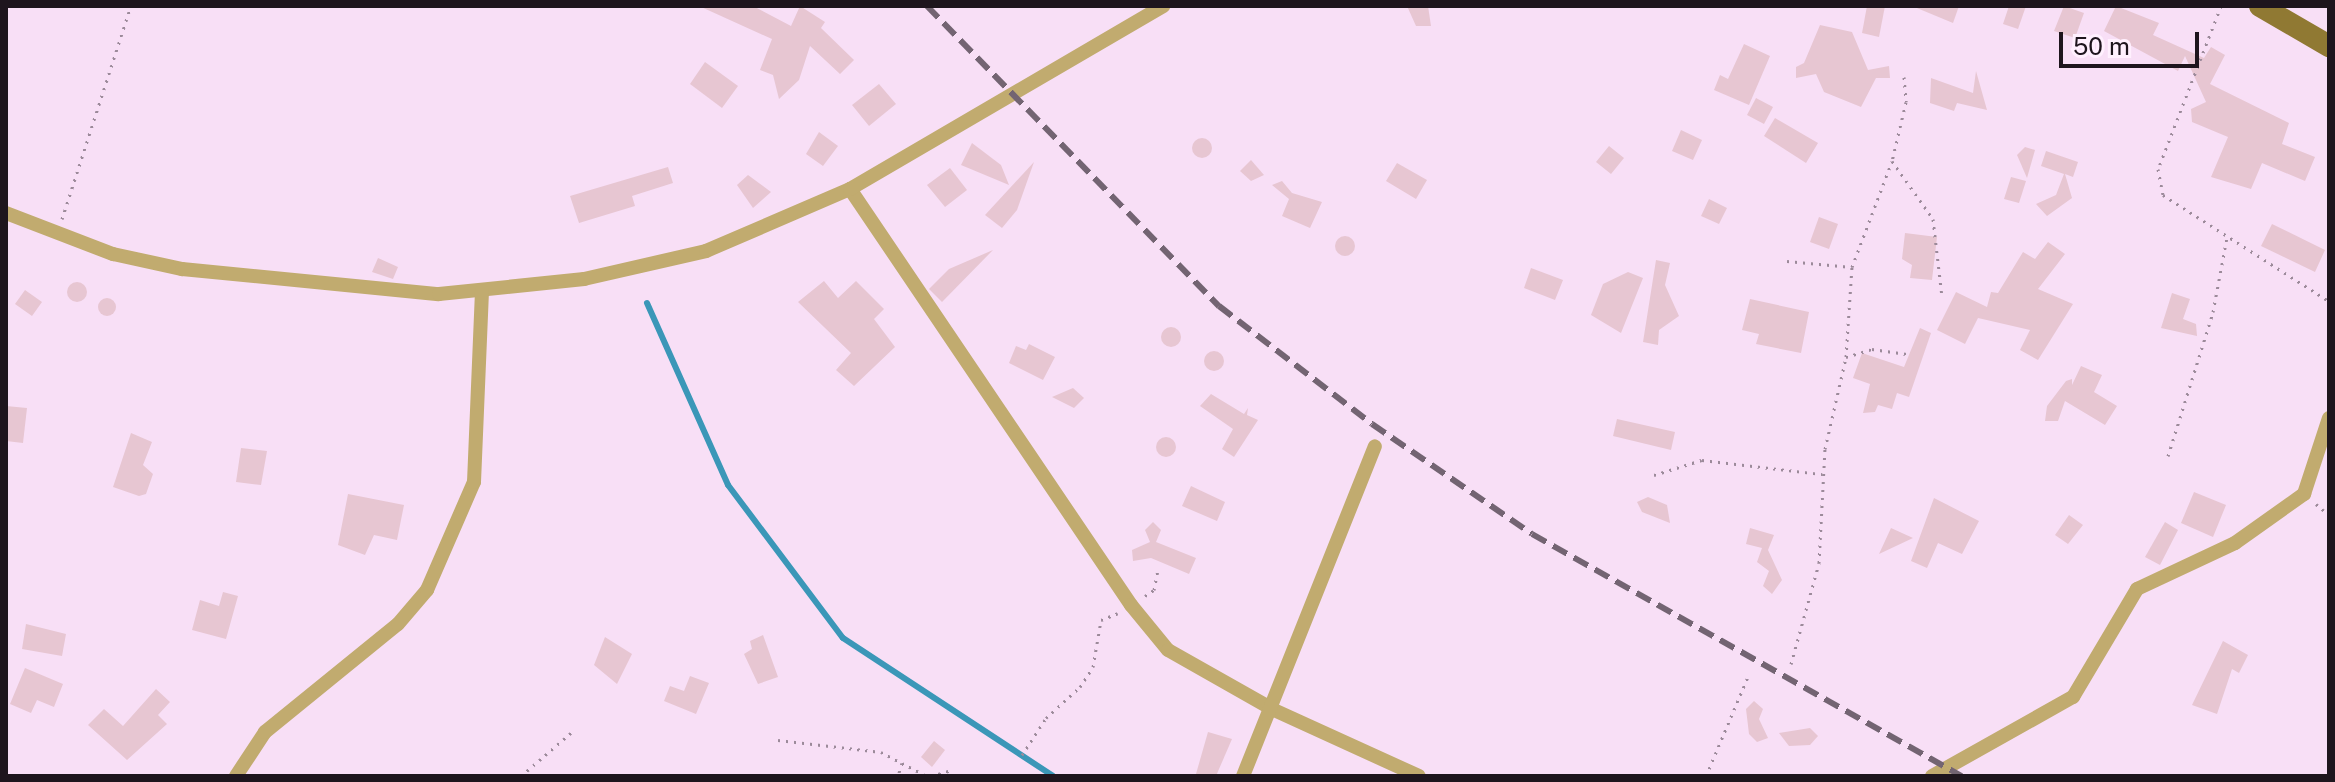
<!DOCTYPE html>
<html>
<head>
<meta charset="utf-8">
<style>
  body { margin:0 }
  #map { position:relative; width:2335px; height:782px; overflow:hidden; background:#f8dff6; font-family:"Public Sans",sans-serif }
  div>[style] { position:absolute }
  .stream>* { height:6px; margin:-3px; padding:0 3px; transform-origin:3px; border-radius:3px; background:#3b97b8 }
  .building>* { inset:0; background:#e7c6d2 }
  .round { border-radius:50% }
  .path>* { height:3px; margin-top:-1.5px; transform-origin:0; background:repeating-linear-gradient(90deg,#9c8a9a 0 2px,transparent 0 8px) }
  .minor>* { height:14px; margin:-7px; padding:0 7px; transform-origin:7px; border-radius:7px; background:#c1ab6f }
  .primary>* { height:22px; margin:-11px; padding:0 11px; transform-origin:11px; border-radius:11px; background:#907933 }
  .rail>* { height:6px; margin-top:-3px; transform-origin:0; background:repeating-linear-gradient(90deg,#736472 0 16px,transparent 0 24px) }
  span { translate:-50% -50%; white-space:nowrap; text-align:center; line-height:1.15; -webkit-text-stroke:6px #fff0fe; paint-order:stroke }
  .frame { position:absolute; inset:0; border:8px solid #1e151d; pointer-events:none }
  .scale { position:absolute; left:2059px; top:32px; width:140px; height:36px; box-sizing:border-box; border:4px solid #1e151d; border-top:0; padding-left:10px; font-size:24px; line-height:28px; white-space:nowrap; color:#1e151d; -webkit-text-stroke:6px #fff0fe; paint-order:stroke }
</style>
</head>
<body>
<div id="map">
  <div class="stream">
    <i style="left:647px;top:303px;width:199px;rotate:66deg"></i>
    <i style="left:728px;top:485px;width:191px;rotate:53.1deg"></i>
    <i style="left:843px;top:638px;width:251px;rotate:33.3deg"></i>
  </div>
  <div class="building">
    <i style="clip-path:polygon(699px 6px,753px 6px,791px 26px,800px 6px,825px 22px,821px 28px,854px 60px,840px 74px,810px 46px,799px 80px,779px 99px,773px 75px,760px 70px,772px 39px)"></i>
    <i style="clip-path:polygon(1407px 6px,1428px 6px,1431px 26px,1416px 26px)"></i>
    <i style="clip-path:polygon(1867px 6px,1885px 6px,1879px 37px,1862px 33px)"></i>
    <i style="clip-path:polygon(1912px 6px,1959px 6px,1953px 23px)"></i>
    <i style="clip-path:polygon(2009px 6px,2026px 6px,2018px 29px,2003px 24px)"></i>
    <i style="clip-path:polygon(2064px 6px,2084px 13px,2075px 38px,2054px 31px)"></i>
    <i style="clip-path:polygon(2116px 6px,2159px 23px,2153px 35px,2204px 58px,2211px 47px,2225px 55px,2210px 84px,2289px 123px,2282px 144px,2315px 157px,2305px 181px,2262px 163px,2251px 189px,2211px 177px,2228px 137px,2192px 122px,2191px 109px,2206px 102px,2185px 56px,2178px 71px,2104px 31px)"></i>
    <i style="clip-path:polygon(1820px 25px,1852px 32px,1868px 70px,1889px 66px,1890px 78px,1876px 78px,1861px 107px,1824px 92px,1816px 74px,1796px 78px,1796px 67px,1804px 63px)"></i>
    <i style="clip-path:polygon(1744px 44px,1770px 56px,1749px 105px,1714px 90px,1720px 75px,1728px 79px)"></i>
    <i style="clip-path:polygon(705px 62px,738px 86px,722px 108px,690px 84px)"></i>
    <i style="clip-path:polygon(1976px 71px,1987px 110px,1957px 103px,1954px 111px,1930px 103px,1931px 78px,1973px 93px)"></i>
    <i style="clip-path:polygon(879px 84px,896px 104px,869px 126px,852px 105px)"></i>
    <i style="clip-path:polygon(1756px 98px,1773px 107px,1764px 124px,1747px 115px)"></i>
    <i style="clip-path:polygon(1775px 118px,1818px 143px,1806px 163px,1764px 136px)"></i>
    <i style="clip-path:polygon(1681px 130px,1702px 140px,1693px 160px,1672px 151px)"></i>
    <i style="clip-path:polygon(819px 132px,838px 146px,823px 166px,806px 154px)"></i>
    <i class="round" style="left:1192px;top:138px;width:20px;height:20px"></i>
    <i style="clip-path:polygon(972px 143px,1001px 165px,1009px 185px,961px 165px)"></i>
    <i style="clip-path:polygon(1609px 146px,1624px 158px,1611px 174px,1596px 162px)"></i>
    <i style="clip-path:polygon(2025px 147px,2035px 150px,2027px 178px,2017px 155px)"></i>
    <i style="clip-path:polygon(2046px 151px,2078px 162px,2073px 177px,2065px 174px,2072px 198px,2047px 216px,2036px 204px,2056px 195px,2064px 174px,2041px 166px)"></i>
    <i style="clip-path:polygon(1251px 160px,1264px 175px,1251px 181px,1240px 171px)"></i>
    <i style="clip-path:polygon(1034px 162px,1017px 210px,1002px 228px,985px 215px)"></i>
    <i style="clip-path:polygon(1397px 163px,1427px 180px,1416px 199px,1386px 181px)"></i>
    <i style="clip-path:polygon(668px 167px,673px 183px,632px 196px,635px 206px,579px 223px,570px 196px)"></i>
    <i style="clip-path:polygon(950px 168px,967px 190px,945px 207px,927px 185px)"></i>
    <i style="clip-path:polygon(748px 175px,771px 192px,753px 208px,737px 185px)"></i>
    <i style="clip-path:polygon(2011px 177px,2026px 181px,2019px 203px,2004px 199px)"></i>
    <i style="clip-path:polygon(1282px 181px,1292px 193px,1322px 202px,1310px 228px,1282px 216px,1289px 199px,1272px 185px)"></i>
    <i style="clip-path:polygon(1709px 199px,1727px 208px,1719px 224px,1701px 216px)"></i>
    <i style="clip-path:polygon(1819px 217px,1838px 224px,1829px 249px,1810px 242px)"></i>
    <i style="clip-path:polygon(2272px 224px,2325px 250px,2315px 272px,2261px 246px)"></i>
    <i style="clip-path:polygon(1905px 233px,1937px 237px,1932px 280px,1910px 278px,1912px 265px,1902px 259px)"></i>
    <i class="round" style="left:1335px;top:236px;width:20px;height:20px"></i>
    <i style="clip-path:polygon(2048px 242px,2065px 254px,2038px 289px,2073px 304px,2038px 360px,2020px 350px,2030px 330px,1978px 318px,1965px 344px,1937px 330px,1956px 292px,1987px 307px,1991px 292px,1998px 293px,2023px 252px,2035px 259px)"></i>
    <i style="clip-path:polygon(993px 250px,942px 302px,929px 289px,949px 269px)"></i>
    <i style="clip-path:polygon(378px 258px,398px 267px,393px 279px,372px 272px)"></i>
    <i style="clip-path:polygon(1656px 260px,1670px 263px,1665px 285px,1679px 316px,1659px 330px,1658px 345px,1643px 342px)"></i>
    <i style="clip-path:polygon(1531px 268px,1563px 280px,1555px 300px,1524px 288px)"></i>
    <i style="clip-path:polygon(1628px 272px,1643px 278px,1621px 333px,1591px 315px,1603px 284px)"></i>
    <i style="clip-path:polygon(824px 281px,838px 298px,856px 281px,884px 309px,874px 319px,895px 347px,854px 386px,836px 370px,851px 353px,798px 302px)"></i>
    <i class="round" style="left:67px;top:282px;width:20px;height:20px"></i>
    <i style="clip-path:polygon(25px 290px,42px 302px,32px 316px,15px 304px)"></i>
    <i style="clip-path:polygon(2172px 293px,2190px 299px,2183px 319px,2196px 324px,2197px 336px,2161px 328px)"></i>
    <i class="round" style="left:98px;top:298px;width:18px;height:18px"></i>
    <i style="clip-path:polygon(1750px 299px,1809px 312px,1801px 353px,1756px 344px,1759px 334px,1742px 330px)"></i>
    <i class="round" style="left:1161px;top:327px;width:20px;height:20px"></i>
    <i style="clip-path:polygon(1920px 328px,1931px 333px,1909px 397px,1897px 393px,1892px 409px,1878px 405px,1875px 412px,1863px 413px,1870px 384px,1853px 378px,1862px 353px,1904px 367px)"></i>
    <i style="clip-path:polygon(1029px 344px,1055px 357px,1043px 380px,1009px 363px,1016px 346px,1026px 350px)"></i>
    <i class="round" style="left:1204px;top:351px;width:20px;height:20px"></i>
    <i style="clip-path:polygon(2081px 366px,2102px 375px,2094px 392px,2117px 406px,2105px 425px,2065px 401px,2058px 421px,2045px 421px,2047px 406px,2066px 381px,2072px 379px,2072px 385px)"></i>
    <i style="clip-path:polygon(1073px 388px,1084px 398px,1074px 408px,1052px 397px)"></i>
    <i style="clip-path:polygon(1211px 394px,1244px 414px,1248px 408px,1247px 415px,1258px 420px,1234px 457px,1222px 449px,1233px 429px,1200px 406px)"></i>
    <i style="clip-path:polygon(6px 406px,27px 408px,23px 443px,6px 441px)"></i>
    <i style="clip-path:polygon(1617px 419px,1675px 432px,1671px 450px,1613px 436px)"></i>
    <i style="clip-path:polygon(131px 433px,152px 442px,143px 465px,153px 474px,146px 494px,139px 496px,113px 487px)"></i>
    <i class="round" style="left:1156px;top:437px;width:20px;height:20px"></i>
    <i style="clip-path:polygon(241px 448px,267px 451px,261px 485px,236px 482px)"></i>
    <i style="clip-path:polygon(1191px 486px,1225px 502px,1217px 521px,1182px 506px)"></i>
    <i style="clip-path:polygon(2194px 492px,2226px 505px,2213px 537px,2181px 523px)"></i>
    <i style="clip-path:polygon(348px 494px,404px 505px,397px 540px,374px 535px,365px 555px,338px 545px)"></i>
    <i style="clip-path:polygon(1648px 497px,1667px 505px,1670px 523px,1642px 512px,1637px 502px)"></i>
    <i style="clip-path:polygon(1934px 498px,1979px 521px,1962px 554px,1938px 543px,1927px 568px,1911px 561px)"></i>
    <i style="clip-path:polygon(2069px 515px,2083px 525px,2068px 544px,2055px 535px)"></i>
    <i style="clip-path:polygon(1153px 522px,1161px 530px,1156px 542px,1196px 558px,1189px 574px,1151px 558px,1133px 561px,1132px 550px,1150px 542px,1145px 530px)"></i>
    <i style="clip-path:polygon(2165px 522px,2178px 530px,2160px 565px,2145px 557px)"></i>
    <i style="clip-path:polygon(1750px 528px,1774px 535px,1768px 550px,1782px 580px,1772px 594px,1763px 586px,1769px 571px,1757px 562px,1762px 548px,1746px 544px)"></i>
    <i style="clip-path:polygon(1891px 528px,1913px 538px,1879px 554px)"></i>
    <i style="clip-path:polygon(223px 592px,238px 596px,226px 639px,192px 630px,200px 600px,219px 606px)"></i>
    <i style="clip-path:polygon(26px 624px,66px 634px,62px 656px,22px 649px)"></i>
    <i style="clip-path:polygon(763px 635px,778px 677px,758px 684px,744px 654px,752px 649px,750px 641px)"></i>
    <i style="clip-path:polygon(605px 637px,632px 654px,617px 684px,594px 665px)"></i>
    <i style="clip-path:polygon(2223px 641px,2248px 655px,2239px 673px,2232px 669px,2217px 714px,2192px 705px)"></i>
    <i style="clip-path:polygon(25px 668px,63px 684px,54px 707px,37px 700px,31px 713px,10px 704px)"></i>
    <i style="clip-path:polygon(690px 676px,709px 683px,696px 714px,664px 701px,670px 686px,684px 691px)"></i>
    <i style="clip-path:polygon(156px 689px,170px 702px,158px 715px,167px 724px,127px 760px,88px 725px,104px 709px,123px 726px)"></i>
    <i style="clip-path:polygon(1754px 701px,1763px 709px,1759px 719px,1768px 738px,1757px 742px,1749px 734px,1746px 709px)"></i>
    <i style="clip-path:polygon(1810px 728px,1818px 736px,1810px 745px,1789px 746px,1779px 733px)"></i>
    <i style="clip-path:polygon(1208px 732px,1232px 739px,1216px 776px,1196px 774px)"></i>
    <i style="clip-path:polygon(934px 741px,945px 750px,932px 767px,921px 757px)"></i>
  </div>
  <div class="path">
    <i style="left:2221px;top:6px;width:175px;rotate:111.1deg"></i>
    <i style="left:2158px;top:169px;width:26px;rotate:79deg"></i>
    <i style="left:2163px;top:195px;width:197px;rotate:32.6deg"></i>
    <i style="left:1904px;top:77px;width:25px;rotate:85deg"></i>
    <i style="left:1906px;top:102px;width:61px;rotate:103.3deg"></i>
    <i style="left:1892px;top:161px;width:71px;rotate:54.7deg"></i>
    <i style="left:1933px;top:219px;width:79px;rotate:83.4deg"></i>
    <i style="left:62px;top:219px;width:224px;rotate:-72.1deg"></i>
    <i style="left:1787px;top:261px;width:65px;rotate:5.3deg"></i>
    <i style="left:1846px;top:357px;width:27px;rotate:-17deg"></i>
    <i style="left:1872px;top:349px;width:37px;rotate:8deg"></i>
    <i style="left:2168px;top:456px;width:151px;rotate:-72.6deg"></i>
    <i style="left:2213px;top:312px;width:76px;rotate:-79.4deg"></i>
    <i style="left:1654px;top:475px;width:50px;rotate:-17.4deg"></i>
    <i style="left:1702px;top:460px;width:121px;rotate:6.7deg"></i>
    <i style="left:2316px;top:504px;width:17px;rotate:40deg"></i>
    <i style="left:1145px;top:596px;width:11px;rotate:-34deg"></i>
    <i style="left:1154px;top:590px;width:21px;rotate:-79deg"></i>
    <i style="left:1791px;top:664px;width:105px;rotate:-74.5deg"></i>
    <i style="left:1819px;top:563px;width:114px;rotate:-87deg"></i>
    <i style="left:1825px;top:449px;width:94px;rotate:-77.1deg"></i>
    <i style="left:1846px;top:357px;width:90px;rotate:-86.2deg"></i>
    <i style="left:1852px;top:267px;width:113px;rotate:-69.3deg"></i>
    <i style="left:778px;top:740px;width:104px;rotate:6.6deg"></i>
    <i style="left:881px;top:752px;width:24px;rotate:28deg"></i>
    <i style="left:902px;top:763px;width:14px;rotate:107deg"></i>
    <i style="left:1022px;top:755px;width:44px;rotate:-57deg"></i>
    <i style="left:1046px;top:718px;width:46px;rotate:-42.4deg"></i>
    <i style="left:1080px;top:687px;width:24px;rotate:-57deg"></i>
    <i style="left:1093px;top:667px;width:48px;rotate:-80.3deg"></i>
    <i style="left:1101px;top:620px;width:18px;rotate:-22deg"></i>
    <i style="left:902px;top:763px;width:27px;rotate:28deg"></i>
    <i style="left:521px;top:776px;width:67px;rotate:-40.8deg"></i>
    <i style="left:931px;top:776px;width:19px;rotate:-16deg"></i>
    <i style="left:1706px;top:776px;width:111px;rotate:-67.1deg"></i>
  </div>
  <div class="minor">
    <i style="left:850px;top:189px;width:502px;rotate:55.96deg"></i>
    <i style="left:1131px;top:605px;width:58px;rotate:50.6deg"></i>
    <i style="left:1168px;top:650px;width:122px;rotate:29.5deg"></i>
    <i style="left:1274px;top:710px;width:159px;rotate:24.5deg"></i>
    <i style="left:6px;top:213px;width:115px;rotate:21deg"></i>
    <i style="left:113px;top:254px;width:71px;rotate:12.3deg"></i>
    <i style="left:182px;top:269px;width:258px;rotate:5.6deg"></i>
    <i style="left:439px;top:294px;width:146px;rotate:-5.9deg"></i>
    <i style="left:584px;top:279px;width:125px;rotate:-12.9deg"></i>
    <i style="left:706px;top:251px;width:157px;rotate:-23.3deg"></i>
    <i style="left:850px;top:189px;width:363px;rotate:-30.3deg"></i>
    <i style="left:236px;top:776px;width:53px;rotate:-56.6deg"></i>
    <i style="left:265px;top:732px;width:171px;rotate:-39.1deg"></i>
    <i style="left:398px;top:624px;width:45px;rotate:-49.5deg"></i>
    <i style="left:427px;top:590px;width:118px;rotate:-66.5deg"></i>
    <i style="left:474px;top:482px;width:191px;rotate:-87.6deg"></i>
    <i style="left:1243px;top:776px;width:355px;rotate:-68.2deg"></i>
    <i style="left:1932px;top:776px;width:162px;rotate:-29.3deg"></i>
    <i style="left:2073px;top:697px;width:126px;rotate:-59.3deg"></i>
    <i style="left:2137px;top:589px;width:108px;rotate:-25.1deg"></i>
    <i style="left:2235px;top:543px;width:85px;rotate:-35.4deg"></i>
    <i style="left:2304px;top:494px;width:80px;rotate:-71.8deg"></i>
  </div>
  <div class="primary">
    <i style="left:2260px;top:6px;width:80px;rotate:30.1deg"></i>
  </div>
  <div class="rail">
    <i style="left:927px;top:6px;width:419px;rotate:45.8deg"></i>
    <i style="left:1219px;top:306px;width:193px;rotate:37.6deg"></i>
    <i style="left:1372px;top:424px;width:194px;rotate:34.5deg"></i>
    <i style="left:1532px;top:534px;width:493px;rotate:29.4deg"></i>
  </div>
  <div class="frame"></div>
  <div class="scale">50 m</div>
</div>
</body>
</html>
